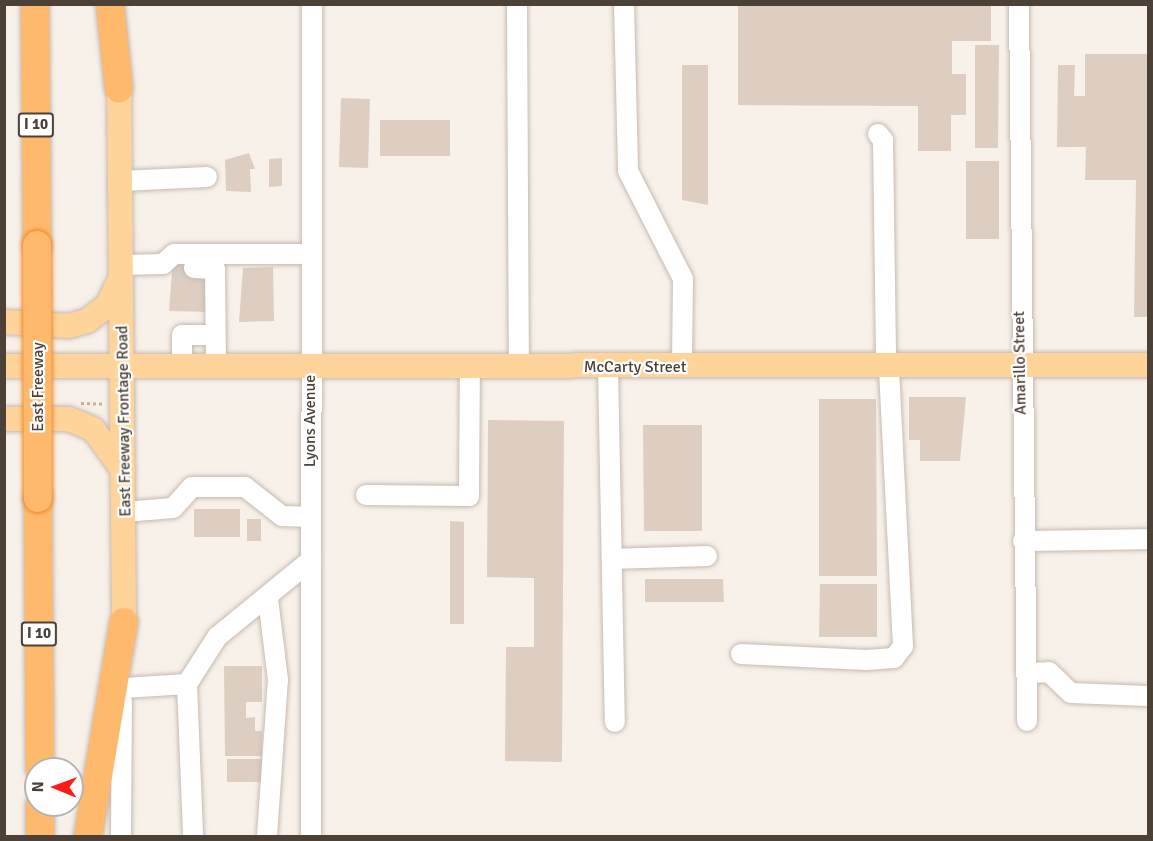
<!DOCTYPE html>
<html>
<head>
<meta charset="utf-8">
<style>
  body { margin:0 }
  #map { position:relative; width:1153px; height:841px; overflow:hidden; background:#f7f1ea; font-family:Signika,sans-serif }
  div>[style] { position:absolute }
  .building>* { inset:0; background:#ddcec1 }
  .minor-tunnel>* { height:20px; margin-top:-10px; transform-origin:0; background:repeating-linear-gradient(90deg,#d5cec6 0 20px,transparent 0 30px) }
  .path>* { height:3px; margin-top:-1.5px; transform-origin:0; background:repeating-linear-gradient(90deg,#c7b19b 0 3px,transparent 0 6px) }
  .roads { filter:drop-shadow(0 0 2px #c7baaf) drop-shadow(0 0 2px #c7baaf) }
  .minor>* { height:20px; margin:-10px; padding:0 10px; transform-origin:10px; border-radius:10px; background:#fff }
  .major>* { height:24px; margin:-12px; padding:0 12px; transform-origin:12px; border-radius:12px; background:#ffd49b }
  .highway>* { height:28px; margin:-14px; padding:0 14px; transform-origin:14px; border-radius:14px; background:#ffb96d }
  .bridges { filter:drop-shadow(0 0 2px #ee8a2d) drop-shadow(0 0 2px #ee8a2d) }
  .highway-bridge>* { height:28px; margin:-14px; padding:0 14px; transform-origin:14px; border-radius:14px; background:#ffb96d }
  span { translate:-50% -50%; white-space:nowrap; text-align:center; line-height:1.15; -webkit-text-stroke:4.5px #fff; paint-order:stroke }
  .shield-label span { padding:2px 4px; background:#fff; border:2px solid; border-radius:4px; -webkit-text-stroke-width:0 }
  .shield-label { font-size:15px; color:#4c4137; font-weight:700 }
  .street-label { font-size:16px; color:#4c4137 }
  .frame { position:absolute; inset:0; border:6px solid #4c4137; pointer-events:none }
  .north { position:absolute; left:24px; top:757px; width:60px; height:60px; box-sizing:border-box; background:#fff; border:2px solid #b7b3af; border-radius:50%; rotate:271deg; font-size:16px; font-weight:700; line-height:24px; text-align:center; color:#4c4137 }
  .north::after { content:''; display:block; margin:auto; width:21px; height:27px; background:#ff1919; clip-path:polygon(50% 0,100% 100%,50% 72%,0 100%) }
</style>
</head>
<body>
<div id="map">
  <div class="building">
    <i style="clip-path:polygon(738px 4px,991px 4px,991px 41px,952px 41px,952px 74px,966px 74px,966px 115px,951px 115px,951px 151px,918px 151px,918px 106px,738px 105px)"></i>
    <i style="clip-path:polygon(975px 45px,999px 45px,998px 148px,975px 148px)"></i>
    <i style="clip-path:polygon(1085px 54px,1148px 54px,1148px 317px,1134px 317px,1136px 180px,1085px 180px,1086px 147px,1057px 147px,1058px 65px,1075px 65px,1074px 96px,1085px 96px)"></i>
    <i style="clip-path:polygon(682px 65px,708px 65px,708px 205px,682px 200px)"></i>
    <i style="clip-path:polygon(341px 98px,370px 99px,368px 168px,339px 167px)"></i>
    <i style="clip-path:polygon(380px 120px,450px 120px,450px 156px,380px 156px)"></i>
    <i style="clip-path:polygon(249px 153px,255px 169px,250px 169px,251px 192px,226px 191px,225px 160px)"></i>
    <i style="clip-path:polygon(282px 158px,282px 186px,269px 187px,269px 159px)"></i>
    <i style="clip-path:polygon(966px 161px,999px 161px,999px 239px,966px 239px)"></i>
    <i style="clip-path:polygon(173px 258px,192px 259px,211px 286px,211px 312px,169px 311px)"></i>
    <i style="clip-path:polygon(273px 267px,274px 321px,239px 322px,243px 268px)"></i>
    <i style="clip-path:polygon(909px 397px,966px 397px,960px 461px,920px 461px,920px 440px,909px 440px)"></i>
    <i style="clip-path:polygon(819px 399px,876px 399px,877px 576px,819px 576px)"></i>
    <i style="clip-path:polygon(488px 420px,564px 421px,562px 762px,505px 761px,506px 647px,534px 647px,534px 578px,487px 577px)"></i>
    <i style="clip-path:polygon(643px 425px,702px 425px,702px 531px,644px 531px)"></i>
    <i style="clip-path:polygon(194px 509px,240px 509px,240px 537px,194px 537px)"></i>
    <i style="clip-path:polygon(247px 519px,261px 519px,261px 541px,247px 541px)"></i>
    <i style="clip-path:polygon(450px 521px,464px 522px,464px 624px,450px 624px)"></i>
    <i style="clip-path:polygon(645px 579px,723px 579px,724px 602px,645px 602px)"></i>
    <i style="clip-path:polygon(820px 584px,877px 584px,877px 637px,819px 637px)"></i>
    <i style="clip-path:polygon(224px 666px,262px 666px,262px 702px,246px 702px,246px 718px,255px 717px,255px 731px,262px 731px,262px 756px,225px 756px)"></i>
    <i style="clip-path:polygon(227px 759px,263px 759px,263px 782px,227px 782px)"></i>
  </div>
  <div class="minor-tunnel">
    <i style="left:172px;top:268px;width:22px"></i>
  </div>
  <div class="path">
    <i style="left:81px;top:403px;width:24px;rotate:2deg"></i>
  </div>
  <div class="roads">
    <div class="minor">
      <i style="left:517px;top:4px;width:363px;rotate:89.7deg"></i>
      <i style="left:624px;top:4px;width:167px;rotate:88.6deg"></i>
      <i style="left:628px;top:171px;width:121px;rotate:63deg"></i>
      <i style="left:683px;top:279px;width:87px;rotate:90.7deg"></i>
      <i style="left:1019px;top:4px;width:717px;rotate:89.36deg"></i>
      <i style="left:878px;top:134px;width:8px;rotate:50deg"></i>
      <i style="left:883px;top:140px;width:226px;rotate:89.2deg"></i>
      <i style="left:121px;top:181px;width:86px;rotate:-2.7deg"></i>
      <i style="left:123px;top:265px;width:40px;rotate:-1.4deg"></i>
      <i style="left:163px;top:264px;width:15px;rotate:-42deg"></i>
      <i style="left:174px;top:254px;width:136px"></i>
      <i style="left:194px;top:268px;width:21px;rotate:3deg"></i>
      <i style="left:215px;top:269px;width:97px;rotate:89.4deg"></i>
      <i style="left:182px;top:366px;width:31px;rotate:-90deg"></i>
      <i style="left:182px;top:335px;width:33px"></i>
      <i style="left:608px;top:367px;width:355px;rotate:88.9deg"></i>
      <i style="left:366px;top:495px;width:103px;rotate:0.6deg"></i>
      <i style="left:469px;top:496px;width:129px;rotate:-89.6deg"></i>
      <i style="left:124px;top:512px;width:49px;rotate:-4.7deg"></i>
      <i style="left:173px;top:508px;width:28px;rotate:-48deg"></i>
      <i style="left:192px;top:487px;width:53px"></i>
      <i style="left:245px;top:487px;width:47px;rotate:38.1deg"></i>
      <i style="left:282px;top:516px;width:29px;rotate:2deg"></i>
      <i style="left:1023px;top:541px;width:125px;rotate:-0.9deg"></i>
      <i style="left:612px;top:559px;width:95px;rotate:-1.8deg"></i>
      <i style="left:741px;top:654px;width:125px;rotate:2.7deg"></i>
      <i style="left:866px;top:660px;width:28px;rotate:-4deg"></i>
      <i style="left:894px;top:658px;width:15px;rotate:-53deg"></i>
      <i style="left:903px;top:646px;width:280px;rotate:-92.9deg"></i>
      <i style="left:1026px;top:673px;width:23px;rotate:-2deg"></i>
      <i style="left:1049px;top:672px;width:30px;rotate:44deg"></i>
      <i style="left:1071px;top:693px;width:77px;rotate:2.2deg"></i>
      <i style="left:187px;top:684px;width:152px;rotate:87.7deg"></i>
      <i style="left:124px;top:688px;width:63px;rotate:-3.6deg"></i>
      <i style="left:187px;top:684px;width:56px;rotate:-57.4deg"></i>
      <i style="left:217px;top:637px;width:122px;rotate:-39.3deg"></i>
      <i style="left:121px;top:836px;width:135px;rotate:-89.6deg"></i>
      <i style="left:267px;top:836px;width:156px;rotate:-86deg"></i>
      <i style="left:278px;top:680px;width:83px;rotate:-97deg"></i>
      <i style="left:311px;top:836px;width:832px;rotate:-89.93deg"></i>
    </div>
    <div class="major">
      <i style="left:119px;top:72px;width:550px;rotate:89.48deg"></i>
      <i style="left:4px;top:322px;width:65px;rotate:3.5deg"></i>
      <i style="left:69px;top:326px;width:19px;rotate:-16deg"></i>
      <i style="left:87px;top:321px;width:25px;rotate:-37deg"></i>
      <i style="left:107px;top:306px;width:30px;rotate:-64deg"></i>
      <i style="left:4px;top:366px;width:1144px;rotate:-0.05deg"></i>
      <i style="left:4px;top:419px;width:65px"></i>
      <i style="left:69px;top:419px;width:26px;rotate:23deg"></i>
      <i style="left:93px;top:429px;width:51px;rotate:53.8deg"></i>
    </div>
    <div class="highway">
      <i style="left:35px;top:4px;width:241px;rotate:89.5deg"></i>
      <i style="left:110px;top:4px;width:85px;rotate:84deg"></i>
      <i style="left:38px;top:498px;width:271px;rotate:89.6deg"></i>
      <i style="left:40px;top:805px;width:31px;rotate:90deg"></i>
      <i style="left:88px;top:836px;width:217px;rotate:-80.5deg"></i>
    </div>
  </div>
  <div class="bridges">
    <div class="highway-bridge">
      <i style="left:37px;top:245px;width:253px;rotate:89.8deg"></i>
    </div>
  </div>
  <div class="shield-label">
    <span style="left:36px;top:125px">I 10</span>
    <span style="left:39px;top:634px">I 10</span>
  </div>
  <div class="street-label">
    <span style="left:1020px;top:363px;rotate:-91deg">Amarillo Street</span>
    <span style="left:635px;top:367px">McCarty Street</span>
    <span style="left:38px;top:387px;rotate:-90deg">East Freeway</span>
    <span style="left:124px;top:421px;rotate:-91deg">East Freeway Frontage Road</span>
    <span style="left:310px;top:421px;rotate:-90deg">Lyons Avenue</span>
  </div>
  <div class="frame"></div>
  <div class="north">N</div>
</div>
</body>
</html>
